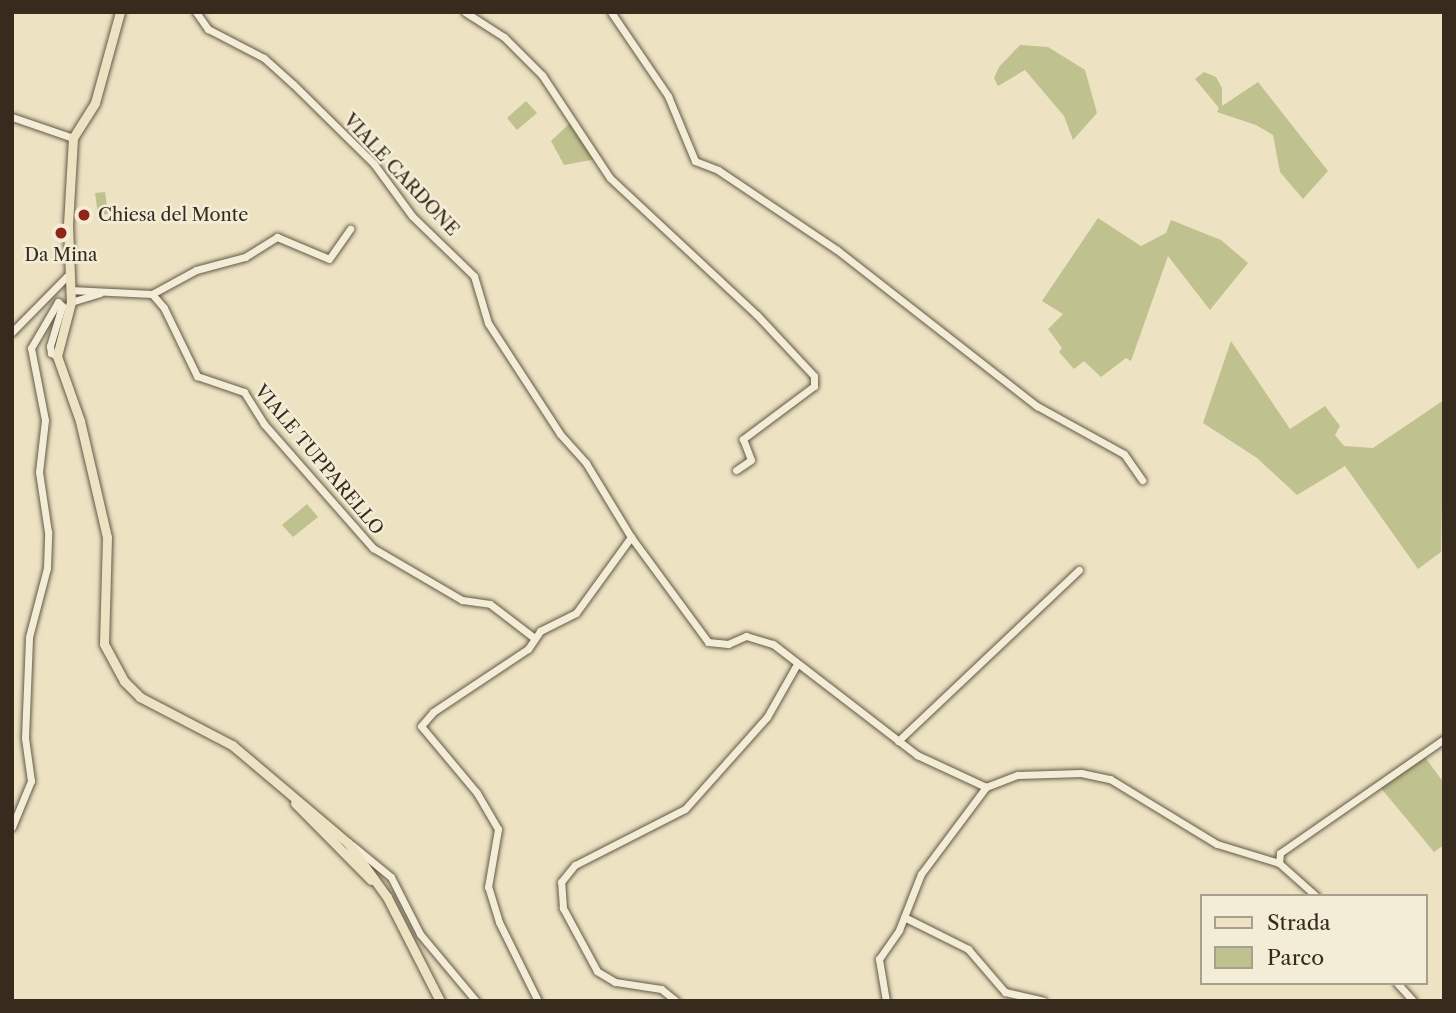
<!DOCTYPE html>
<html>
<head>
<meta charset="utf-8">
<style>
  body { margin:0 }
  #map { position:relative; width:1456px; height:1013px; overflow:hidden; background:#ede3c3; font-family:"Libre Caslon Text",serif }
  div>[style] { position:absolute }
  .green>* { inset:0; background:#bfc18f }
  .roads { filter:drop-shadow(0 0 2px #645946) drop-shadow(0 0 2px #645946) }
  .minor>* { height:7px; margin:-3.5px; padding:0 3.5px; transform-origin:3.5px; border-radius:3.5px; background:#f3edd8 }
  .major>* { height:9px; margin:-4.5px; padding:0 4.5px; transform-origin:4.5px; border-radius:4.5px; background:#ede3c3 }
  .dots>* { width:19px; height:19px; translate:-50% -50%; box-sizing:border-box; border:4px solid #f3edd8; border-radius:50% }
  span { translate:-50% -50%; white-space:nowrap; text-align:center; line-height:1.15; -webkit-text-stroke:5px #f3edd8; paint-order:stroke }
  .street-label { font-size:18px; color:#372b1d }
  .poi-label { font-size:18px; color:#372b1d }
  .left { translate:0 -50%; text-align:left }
  .frame { position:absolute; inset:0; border:14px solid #372b1d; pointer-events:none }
  .legend { position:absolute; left:1200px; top:894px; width:228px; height:91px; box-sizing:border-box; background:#f3edd8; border:2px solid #a89f8d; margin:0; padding:9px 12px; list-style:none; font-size:21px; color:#372b1d }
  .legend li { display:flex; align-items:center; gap:14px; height:35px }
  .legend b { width:35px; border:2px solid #a89f8d }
</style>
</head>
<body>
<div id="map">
  <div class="green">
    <i style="clip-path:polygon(1020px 45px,1048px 47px,1085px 70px,1097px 113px,1073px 140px,1064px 116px,1025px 70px,998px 86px,994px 78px,999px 67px)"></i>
    <i style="clip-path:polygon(1204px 72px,1216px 77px,1222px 88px,1222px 106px,1258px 82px,1328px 171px,1303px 199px,1280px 172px,1273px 135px,1256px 125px,1217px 112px,1219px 108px,1195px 79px)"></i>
    <i style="clip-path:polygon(526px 101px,537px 113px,517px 130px,507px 118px)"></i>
    <i style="clip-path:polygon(570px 123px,596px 159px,564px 165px,551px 141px)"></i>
    <i style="clip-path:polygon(105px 192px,108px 214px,98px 215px,95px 193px)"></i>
    <i style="clip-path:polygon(1098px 218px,1141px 246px,1166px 233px,1171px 220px,1221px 240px,1248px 263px,1210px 310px,1168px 256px,1131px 361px,1126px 358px,1101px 377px,1084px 361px,1074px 369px,1059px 352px,1062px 348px,1048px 329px,1063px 314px,1042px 301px)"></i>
    <i style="clip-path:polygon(1231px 341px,1290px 429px,1325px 406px,1340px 426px,1335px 435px,1344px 446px,1373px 448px,1444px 400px,1441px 552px,1418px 569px,1345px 466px,1297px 495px,1257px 458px,1203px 423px)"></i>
    <i style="clip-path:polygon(307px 504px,318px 517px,293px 537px,282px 525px)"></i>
    <i style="clip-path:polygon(1424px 756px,1444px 783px,1444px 845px,1434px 852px,1380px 787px)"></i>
  </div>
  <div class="roads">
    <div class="minor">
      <i style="left:196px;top:12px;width:21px;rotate:55deg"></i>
      <i style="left:208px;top:29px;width:63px;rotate:27.4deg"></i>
      <i style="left:264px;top:58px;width:39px;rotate:42deg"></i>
      <i style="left:293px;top:84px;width:114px;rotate:44.6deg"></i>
      <i style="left:374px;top:164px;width:64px;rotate:53.8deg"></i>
      <i style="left:412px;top:216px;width:86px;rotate:44.1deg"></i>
      <i style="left:474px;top:276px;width:49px;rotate:73.4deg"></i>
      <i style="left:488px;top:323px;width:132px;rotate:57deg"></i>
      <i style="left:560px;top:434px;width:39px;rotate:48deg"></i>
      <i style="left:586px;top:463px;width:87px;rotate:58.7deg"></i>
      <i style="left:631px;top:537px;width:130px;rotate:53.7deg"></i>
      <i style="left:708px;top:642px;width:20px;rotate:6deg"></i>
      <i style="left:728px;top:644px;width:20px;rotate:-24deg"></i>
      <i style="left:746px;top:636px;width:28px;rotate:17deg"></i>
      <i style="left:773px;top:644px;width:182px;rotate:37.6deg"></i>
      <i style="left:917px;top:755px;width:76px;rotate:24.9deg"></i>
      <i style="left:465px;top:12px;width:46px;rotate:32.7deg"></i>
      <i style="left:504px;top:37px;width:54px;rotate:45deg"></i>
      <i style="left:542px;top:75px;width:123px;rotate:56.6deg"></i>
      <i style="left:610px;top:178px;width:201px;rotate:43deg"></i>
      <i style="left:757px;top:315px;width:83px;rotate:46.9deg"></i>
      <i style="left:814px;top:376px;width:10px;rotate:90deg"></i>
      <i style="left:814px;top:386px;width:89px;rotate:143.3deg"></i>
      <i style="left:743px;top:439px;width:22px;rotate:69deg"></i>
      <i style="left:751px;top:460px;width:18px;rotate:146deg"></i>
      <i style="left:611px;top:12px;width:102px;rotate:55.8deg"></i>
      <i style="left:668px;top:96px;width:70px;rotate:67.4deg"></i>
      <i style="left:695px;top:161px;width:25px;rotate:21deg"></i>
      <i style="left:718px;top:170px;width:143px;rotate:33.9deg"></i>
      <i style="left:837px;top:250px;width:254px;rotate:38deg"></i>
      <i style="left:1037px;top:406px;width:99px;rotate:28.9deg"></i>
      <i style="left:1124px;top:454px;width:32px;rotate:55deg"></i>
      <i style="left:12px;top:117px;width:65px;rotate:19deg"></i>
      <i style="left:70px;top:290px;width:82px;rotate:2.8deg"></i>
      <i style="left:152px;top:294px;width:18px;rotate:49deg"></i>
      <i style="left:164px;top:308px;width:76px;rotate:64.1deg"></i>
      <i style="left:197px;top:376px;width:50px;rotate:18.8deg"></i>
      <i style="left:244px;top:392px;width:38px;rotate:58deg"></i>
      <i style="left:264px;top:424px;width:165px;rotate:48.7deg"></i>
      <i style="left:373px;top:548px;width:103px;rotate:30.3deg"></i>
      <i style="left:462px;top:600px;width:28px;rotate:8deg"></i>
      <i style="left:490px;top:604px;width:54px;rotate:37.5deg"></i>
      <i style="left:152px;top:294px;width:50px;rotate:-28.6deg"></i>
      <i style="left:196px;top:270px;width:51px;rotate:-14.9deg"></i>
      <i style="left:245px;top:257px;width:38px;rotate:-32deg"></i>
      <i style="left:277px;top:237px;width:56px;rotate:22.9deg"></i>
      <i style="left:329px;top:259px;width:37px;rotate:-55deg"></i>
      <i style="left:71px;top:302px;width:30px;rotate:-17deg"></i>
      <i style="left:12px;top:332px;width:78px;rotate:-45.5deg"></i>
      <i style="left:898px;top:741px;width:249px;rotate:-43.4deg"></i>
      <i style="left:986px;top:787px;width:34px;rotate:-21deg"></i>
      <i style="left:1018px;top:775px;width:63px;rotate:-1.8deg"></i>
      <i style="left:1081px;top:773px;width:30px;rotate:12deg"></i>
      <i style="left:1110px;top:779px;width:125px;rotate:31.3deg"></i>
      <i style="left:1217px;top:844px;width:65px;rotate:17deg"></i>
      <i style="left:1279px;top:863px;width:50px;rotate:41.7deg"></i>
      <i style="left:12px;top:827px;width:50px;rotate:-67.6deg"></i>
      <i style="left:31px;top:781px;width:43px;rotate:-97.9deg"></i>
      <i style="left:25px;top:738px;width:101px;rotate:-87.7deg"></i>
      <i style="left:29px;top:637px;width:71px;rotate:-75.4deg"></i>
      <i style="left:47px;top:568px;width:36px;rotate:-88deg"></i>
      <i style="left:48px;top:532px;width:61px;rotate:-98.5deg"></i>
      <i style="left:39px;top:472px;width:52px;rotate:-83.4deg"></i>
      <i style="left:45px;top:420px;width:73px;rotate:-101deg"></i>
      <i style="left:31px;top:348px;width:53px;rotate:-59.6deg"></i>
      <i style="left:58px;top:302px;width:6px;rotate:45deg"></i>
      <i style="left:62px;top:306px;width:42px;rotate:106.7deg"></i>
      <i style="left:50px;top:346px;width:7px;rotate:82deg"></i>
      <i style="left:51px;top:353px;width:7px;rotate:27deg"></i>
      <i style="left:352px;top:845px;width:50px;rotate:39.4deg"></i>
      <i style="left:391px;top:877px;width:64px;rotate:63deg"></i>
      <i style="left:420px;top:934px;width:87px;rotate:50.1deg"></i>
      <i style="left:1279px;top:863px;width:10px;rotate:-84deg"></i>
      <i style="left:1280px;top:853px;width:200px;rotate:-34.8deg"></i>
      <i style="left:904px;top:917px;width:72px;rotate:26.6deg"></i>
      <i style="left:968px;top:949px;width:57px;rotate:49.3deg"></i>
      <i style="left:1005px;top:992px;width:39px;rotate:13deg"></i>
      <i style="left:1397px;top:983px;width:24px;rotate:48deg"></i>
      <i style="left:538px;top:1001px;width:88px;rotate:-116.3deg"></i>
      <i style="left:499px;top:922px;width:37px;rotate:-107deg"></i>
      <i style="left:488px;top:887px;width:59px;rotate:-80.2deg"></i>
      <i style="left:498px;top:829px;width:42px;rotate:-120.3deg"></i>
      <i style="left:477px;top:793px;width:87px;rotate:-129.9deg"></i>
      <i style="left:421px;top:726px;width:18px;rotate:-49deg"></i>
      <i style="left:433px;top:712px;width:114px;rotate:-33.6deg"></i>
      <i style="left:528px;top:649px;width:22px;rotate:-56deg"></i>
      <i style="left:540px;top:631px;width:40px;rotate:-26.6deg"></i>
      <i style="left:576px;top:613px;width:94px;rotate:-54.1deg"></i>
      <i style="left:676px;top:1001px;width:19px;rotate:-141deg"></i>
      <i style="left:661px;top:989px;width:47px;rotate:-171.3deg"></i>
      <i style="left:615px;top:982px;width:21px;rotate:-149deg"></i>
      <i style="left:597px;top:971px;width:72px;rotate:-118.4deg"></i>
      <i style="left:563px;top:908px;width:26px;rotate:-94deg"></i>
      <i style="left:561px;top:882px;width:22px;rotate:-51deg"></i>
      <i style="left:575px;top:865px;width:123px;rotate:-27deg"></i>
      <i style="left:685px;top:809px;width:123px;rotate:-48.3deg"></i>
      <i style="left:767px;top:717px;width:61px;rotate:-60.5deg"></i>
      <i style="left:886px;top:1001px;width:43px;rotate:-99.5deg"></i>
      <i style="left:879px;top:959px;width:35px;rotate:-55deg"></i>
      <i style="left:899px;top:930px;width:60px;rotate:-68.6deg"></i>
      <i style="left:921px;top:874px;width:109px;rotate:-53.2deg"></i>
    </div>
    <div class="major">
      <i style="left:120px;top:12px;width:94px;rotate:105.4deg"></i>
      <i style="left:95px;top:103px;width:41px;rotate:122.2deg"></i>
      <i style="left:73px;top:138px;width:87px;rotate:93.3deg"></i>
      <i style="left:68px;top:225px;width:77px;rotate:87.8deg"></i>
      <i style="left:71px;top:302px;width:56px;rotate:104.5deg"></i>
      <i style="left:57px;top:356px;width:69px;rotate:70.5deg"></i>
      <i style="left:80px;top:421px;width:119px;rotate:76.9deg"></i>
      <i style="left:107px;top:537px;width:107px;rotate:91.6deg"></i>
      <i style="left:104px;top:644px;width:42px;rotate:61.6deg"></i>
      <i style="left:124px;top:681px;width:23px;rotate:45deg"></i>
      <i style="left:140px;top:697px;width:104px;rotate:27.6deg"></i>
      <i style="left:232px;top:745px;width:152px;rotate:40.2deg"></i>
      <i style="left:348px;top:843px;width:67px;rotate:54.2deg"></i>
      <i style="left:387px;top:897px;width:117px;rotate:63deg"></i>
      <i style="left:295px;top:803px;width:108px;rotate:45.4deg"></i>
    </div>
  </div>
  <div class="dots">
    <i style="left:84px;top:215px;background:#8f2418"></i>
    <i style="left:61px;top:233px;background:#8f2418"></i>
  </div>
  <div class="street-label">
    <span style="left:401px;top:175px;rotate:47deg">VIALE CARDONE</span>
    <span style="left:319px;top:460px;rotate:50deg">VIALE TUPPARELLO</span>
  </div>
  <div class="poi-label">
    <span class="left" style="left:98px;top:215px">Chiesa del Monte</span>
    <span style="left:61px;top:255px">Da Mina</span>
  </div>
  <div class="frame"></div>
  <ul class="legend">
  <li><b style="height:9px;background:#ede3c3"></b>Strada</li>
  <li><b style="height:19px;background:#bfc18f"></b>Parco</li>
  </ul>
</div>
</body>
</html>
